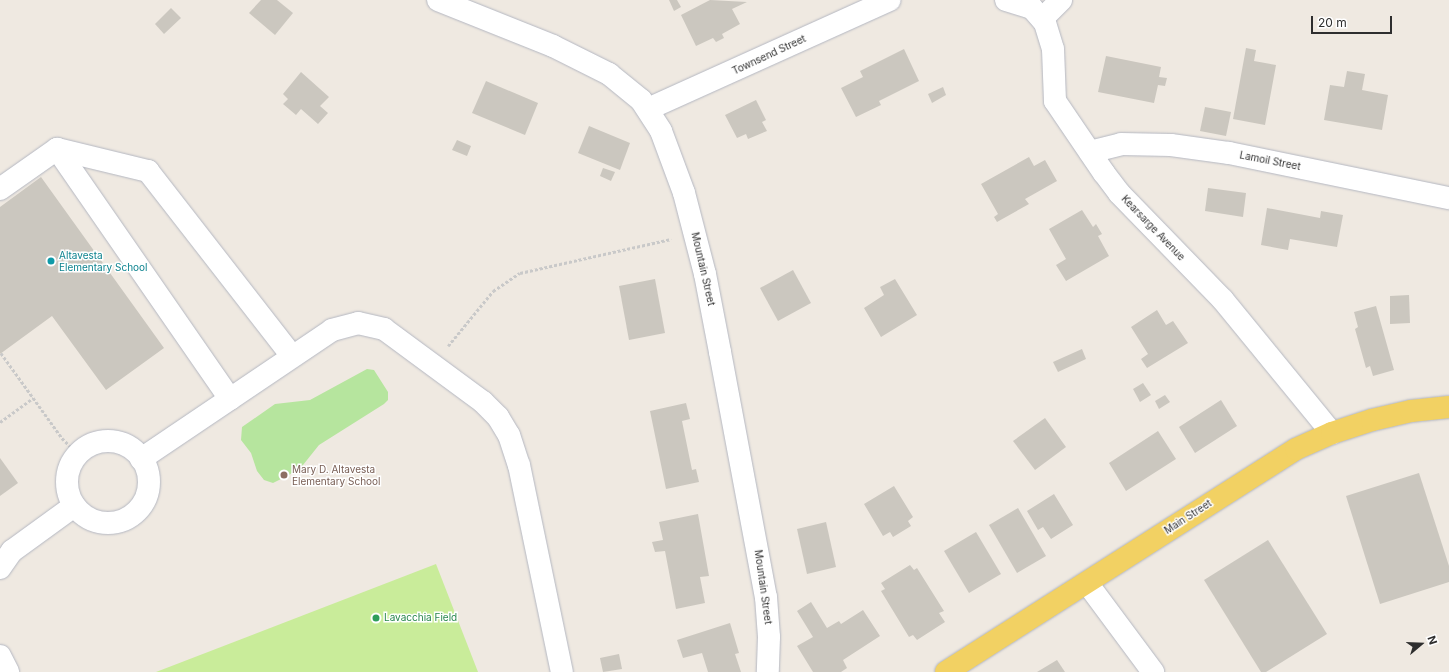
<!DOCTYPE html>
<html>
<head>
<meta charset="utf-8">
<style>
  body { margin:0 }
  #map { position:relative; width:1449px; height:672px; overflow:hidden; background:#efe9e1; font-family:Inter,sans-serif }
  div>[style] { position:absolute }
  .green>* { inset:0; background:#b6e59e }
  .pitch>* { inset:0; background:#c9ec9a }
  .building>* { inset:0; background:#cbc7bf }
  .path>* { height:2.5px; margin-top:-1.25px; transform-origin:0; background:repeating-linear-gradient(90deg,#c9c9c9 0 3px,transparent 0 5px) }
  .roads { filter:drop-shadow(0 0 1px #b4b7c1) drop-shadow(0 0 1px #b4b7c1) }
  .minor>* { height:22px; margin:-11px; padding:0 11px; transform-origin:11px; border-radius:11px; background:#fff }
  .minor>.ring { margin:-11px; padding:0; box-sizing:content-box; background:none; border:22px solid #fff; border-radius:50% }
  .major>* { height:22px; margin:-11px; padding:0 11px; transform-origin:11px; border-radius:11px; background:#f2d163 }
  .dots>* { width:11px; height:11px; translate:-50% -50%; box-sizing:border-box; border:2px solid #fff; border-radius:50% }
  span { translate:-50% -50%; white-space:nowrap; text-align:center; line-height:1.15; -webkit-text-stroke:3px #fff; paint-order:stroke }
  .street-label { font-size:10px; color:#2e2e2e }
  .culture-label { font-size:10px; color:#0d838f }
  .left { translate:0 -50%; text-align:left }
  .education-label { font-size:10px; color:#785e54 }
  .leisure-label { font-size:10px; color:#27864d }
  .north { position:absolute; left:1401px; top:624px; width:40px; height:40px; -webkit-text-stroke:3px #fff; paint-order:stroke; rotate:71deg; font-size:11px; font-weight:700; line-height:16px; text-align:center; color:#2e2e2e }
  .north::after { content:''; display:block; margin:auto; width:14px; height:18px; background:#2e2e2e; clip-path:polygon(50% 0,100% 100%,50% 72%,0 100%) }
  .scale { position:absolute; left:1311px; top:16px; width:81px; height:18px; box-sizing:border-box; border:2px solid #2e2e2e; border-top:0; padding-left:5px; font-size:12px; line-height:14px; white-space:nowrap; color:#2e2e2e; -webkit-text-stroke:3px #fff; paint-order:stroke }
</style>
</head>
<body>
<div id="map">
  <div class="green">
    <i style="clip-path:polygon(367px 369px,374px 370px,388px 392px,388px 400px,384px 404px,319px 445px,303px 465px,289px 475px,273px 483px,264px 480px,257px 471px,251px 453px,241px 440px,242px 427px,275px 404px,310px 400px)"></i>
  </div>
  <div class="pitch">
    <i style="clip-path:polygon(436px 564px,478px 672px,156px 672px)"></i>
  </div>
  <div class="building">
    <i style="clip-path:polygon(261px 0,277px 0,293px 13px,275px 35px,249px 13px)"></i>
    <i style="clip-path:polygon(669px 0,677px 0,681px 7px,674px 11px)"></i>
    <i style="clip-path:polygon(710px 0,747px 2px,732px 9px,740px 24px,722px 34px,724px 38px,716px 42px,713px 38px,696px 46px,681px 15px)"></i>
    <i style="clip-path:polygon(171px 8px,181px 18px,164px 34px,155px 24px)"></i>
    <i style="clip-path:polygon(1246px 48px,1256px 50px,1254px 61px,1276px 65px,1265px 125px,1233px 119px)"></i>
    <i style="clip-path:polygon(904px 49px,919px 81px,879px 101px,881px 105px,856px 117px,841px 88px,863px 77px,860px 71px)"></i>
    <i style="clip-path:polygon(1106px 56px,1161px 67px,1159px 77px,1167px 78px,1165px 86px,1158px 85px,1154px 103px,1098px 92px)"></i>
    <i style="clip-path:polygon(1347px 71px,1365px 74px,1362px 90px,1388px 95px,1382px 130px,1324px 120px,1330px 85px,1344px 87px)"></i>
    <i style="clip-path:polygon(301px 72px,329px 97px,320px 106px,328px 113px,318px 124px,301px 109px,296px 115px,283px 104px,288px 99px,283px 94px)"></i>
    <i style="clip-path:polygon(486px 81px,538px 103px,525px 135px,472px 113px)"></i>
    <i style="clip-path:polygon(943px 87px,946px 95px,932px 103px,928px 94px)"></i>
    <i style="clip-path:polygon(756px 100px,766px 120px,762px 122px,767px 131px,748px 139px,746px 134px,737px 138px,725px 115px)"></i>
    <i style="clip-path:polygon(1205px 107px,1231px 112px,1226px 136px,1200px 131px)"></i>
    <i style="clip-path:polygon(589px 126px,630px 143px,620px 170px,578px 153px)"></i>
    <i style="clip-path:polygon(457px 140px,471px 146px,467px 156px,452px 150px)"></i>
    <i style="clip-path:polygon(1029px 157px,1034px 166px,1045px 160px,1057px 181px,1025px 199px,1029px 204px,997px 222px,994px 217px,998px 214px,981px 184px)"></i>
    <i style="clip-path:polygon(603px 168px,615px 172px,611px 181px,600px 176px)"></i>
    <i style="clip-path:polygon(41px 177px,164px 348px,106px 390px,52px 316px,0 354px,0 207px)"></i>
    <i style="clip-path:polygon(1208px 188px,1246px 193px,1243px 217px,1205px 211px)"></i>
    <i style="clip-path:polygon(1267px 208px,1320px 218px,1321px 211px,1343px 215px,1337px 247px,1290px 239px,1288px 250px,1261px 245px)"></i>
    <i style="clip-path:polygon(1082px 210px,1093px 227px,1096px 224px,1102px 234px,1098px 236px,1109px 256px,1066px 281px,1056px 265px,1066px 259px,1049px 229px)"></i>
    <i style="clip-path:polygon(793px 270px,811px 303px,778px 321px,760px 288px)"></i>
    <i style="clip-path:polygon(655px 279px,665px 333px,629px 340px,619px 286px)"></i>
    <i style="clip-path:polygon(895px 279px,917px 315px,881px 337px,864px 308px,884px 295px,880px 287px)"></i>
    <i style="clip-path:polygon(1409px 295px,1410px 323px,1390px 324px,1390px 296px)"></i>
    <i style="clip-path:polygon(1376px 306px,1394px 370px,1373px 376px,1370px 366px,1366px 368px,1355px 329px,1358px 327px,1354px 312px)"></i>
    <i style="clip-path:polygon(1157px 310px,1166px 325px,1173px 321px,1188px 343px,1147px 368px,1141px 359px,1148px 354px,1131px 327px)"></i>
    <i style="clip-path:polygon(1082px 349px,1086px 359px,1058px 372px,1053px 362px)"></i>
    <i style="clip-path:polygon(1143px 383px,1151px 395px,1140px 402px,1133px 389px)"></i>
    <i style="clip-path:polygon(1165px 395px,1170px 402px,1159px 409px,1155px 401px)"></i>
    <i style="clip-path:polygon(1221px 400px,1237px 426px,1195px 453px,1179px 427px)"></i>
    <i style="clip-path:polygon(686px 403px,690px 419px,682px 421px,692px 470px,696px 469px,699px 482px,666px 489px,650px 411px)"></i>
    <i style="clip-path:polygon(1045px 418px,1066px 447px,1035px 470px,1013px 441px)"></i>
    <i style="clip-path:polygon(1158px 431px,1176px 459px,1126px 491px,1109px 463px)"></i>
    <i style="clip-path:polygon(0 458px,18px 483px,0 496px)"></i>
    <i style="clip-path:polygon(1419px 473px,1449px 566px,1449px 582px,1380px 604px,1346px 496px)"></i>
    <i style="clip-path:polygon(894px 486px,913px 517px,908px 521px,911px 526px,893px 537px,890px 532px,883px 536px,864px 504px)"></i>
    <i style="clip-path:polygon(1054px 494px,1073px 525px,1051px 539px,1043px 527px,1038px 530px,1027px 511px)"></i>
    <i style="clip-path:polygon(1018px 508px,1046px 556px,1017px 573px,989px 525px)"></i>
    <i style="clip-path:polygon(698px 514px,709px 576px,700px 577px,705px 603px,676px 609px,665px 551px,655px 552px,652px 542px,663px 540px,659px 522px)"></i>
    <i style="clip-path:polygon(826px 522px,836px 567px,807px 574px,797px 529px)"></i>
    <i style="clip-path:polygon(976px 532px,1001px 574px,969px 593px,944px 551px)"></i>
    <i style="clip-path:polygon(1268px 540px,1327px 634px,1266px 672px,1261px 672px,1204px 580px)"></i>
    <i style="clip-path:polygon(910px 565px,914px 570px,917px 568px,944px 611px,939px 613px,945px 622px,917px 640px,913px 635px,909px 637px,881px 591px,885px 589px,881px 583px)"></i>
    <i style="clip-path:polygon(811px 602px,827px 628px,839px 621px,841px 624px,863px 610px,880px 636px,843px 660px,847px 668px,841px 672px,813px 672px,797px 646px,813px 637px,797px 611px)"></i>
    <i style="clip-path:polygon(730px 623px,739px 653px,735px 654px,741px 672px,708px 672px,702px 653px,683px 658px,677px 640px)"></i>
    <i style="clip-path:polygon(619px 654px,622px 669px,603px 672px,600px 658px)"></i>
    <i style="clip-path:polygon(1057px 660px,1065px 672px,1037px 672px)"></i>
  </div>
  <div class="path">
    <i style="left:448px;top:346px;width:71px;rotate:-50.7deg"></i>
    <i style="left:493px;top:291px;width:32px;rotate:-34deg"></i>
    <i style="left:520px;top:273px;width:155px;rotate:-12.7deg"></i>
    <i style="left:1px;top:353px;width:105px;rotate:54.3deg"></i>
    <i style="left:62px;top:438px;width:23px;rotate:45deg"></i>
    <i style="left:0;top:422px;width:41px;rotate:-36deg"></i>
  </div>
  <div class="roads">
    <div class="minor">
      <i style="left:438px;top:0;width:124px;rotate:21.8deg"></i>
      <i style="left:553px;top:46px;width:63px;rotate:26.6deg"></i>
      <i style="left:609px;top:74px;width:41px;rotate:39.1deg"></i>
      <i style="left:641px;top:100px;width:37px;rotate:57deg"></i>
      <i style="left:661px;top:131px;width:66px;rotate:69.6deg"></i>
      <i style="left:684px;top:193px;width:84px;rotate:75.5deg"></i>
      <i style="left:705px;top:274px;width:79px;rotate:79.1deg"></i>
      <i style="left:720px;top:352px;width:249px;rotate:79.4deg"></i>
      <i style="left:766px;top:597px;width:40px;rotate:85.7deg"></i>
      <i style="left:769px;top:637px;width:35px;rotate:92deg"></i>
      <i style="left:1006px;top:0;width:27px;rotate:17deg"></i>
      <i style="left:1032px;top:8px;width:20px;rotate:49deg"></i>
      <i style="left:1045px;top:23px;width:27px;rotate:73deg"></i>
      <i style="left:1053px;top:49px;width:52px;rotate:87.8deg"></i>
      <i style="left:1055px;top:101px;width:87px;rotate:55.8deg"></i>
      <i style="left:1104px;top:173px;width:25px;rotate:53deg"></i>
      <i style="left:1119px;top:193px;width:149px;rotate:45.8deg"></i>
      <i style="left:1223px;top:300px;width:172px;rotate:50.7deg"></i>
      <i style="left:1042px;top:19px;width:27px;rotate:-45deg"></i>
      <i style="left:648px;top:109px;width:265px;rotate:-24.3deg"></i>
      <i style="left:57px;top:149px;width:304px;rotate:55.3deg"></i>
      <i style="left:1090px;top:152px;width:32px;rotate:-14deg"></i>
      <i style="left:1121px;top:144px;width:50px;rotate:1.1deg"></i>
      <i style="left:1171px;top:145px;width:59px;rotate:7.9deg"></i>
      <i style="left:1229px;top:153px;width:225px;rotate:11.6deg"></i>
      <i style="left:0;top:189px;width:70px;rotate:-35.1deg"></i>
      <i style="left:57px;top:149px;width:94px;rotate:13.6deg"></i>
      <i style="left:148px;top:171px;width:234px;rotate:52.1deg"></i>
      <i class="ring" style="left:67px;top:441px;width:60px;height:60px"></i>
      <i style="left:141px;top:459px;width:230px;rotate:-34deg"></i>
      <i style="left:332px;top:330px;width:27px;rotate:-15deg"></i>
      <i style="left:358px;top:323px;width:27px;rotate:13deg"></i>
      <i style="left:384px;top:329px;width:123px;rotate:36.4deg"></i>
      <i style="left:483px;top:402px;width:21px;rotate:45deg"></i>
      <i style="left:498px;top:417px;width:21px;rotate:59deg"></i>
      <i style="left:509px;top:435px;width:32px;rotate:72deg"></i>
      <i style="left:519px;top:465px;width:211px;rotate:78.3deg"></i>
      <i style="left:0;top:568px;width:21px;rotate:-55deg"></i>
      <i style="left:12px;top:551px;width:77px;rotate:-36deg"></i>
      <i style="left:1087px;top:583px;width:111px;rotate:53.4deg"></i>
      <i style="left:0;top:656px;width:18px;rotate:63deg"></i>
    </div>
    <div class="major">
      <i style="left:946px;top:672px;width:415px;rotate:-32.5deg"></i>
      <i style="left:1296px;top:449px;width:39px;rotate:-24deg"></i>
      <i style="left:1332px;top:433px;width:42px;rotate:-18deg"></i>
      <i style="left:1372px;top:420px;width:40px;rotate:-13deg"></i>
      <i style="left:1411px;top:411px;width:38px;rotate:-6deg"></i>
    </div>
  </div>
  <div class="dots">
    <i style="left:51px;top:261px;background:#0f9aa8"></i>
    <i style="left:284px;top:475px;background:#8d6e63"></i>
    <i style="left:376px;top:618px;background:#2e9e5b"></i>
  </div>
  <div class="street-label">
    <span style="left:769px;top:55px;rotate:-25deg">Townsend Street</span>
    <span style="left:1270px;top:161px;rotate:11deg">Lamoil Street</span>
    <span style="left:1153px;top:228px;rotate:46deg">Kearsarge Avenue</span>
    <span style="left:703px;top:269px;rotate:77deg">Mountain Street</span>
    <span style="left:1188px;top:517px;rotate:-33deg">Main Street</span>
    <span style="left:763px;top:587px;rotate:82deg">Mountain Street</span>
  </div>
  <div class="culture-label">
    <span class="left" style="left:59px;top:261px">Altavesta<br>Elementary School</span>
  </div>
  <div class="education-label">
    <span class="left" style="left:292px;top:475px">Mary D. Altavesta<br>Elementary School</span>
  </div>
  <div class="leisure-label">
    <span class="left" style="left:384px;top:618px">Lavacchia Field</span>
  </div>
  <div class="north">N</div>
  <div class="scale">20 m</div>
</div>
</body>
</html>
